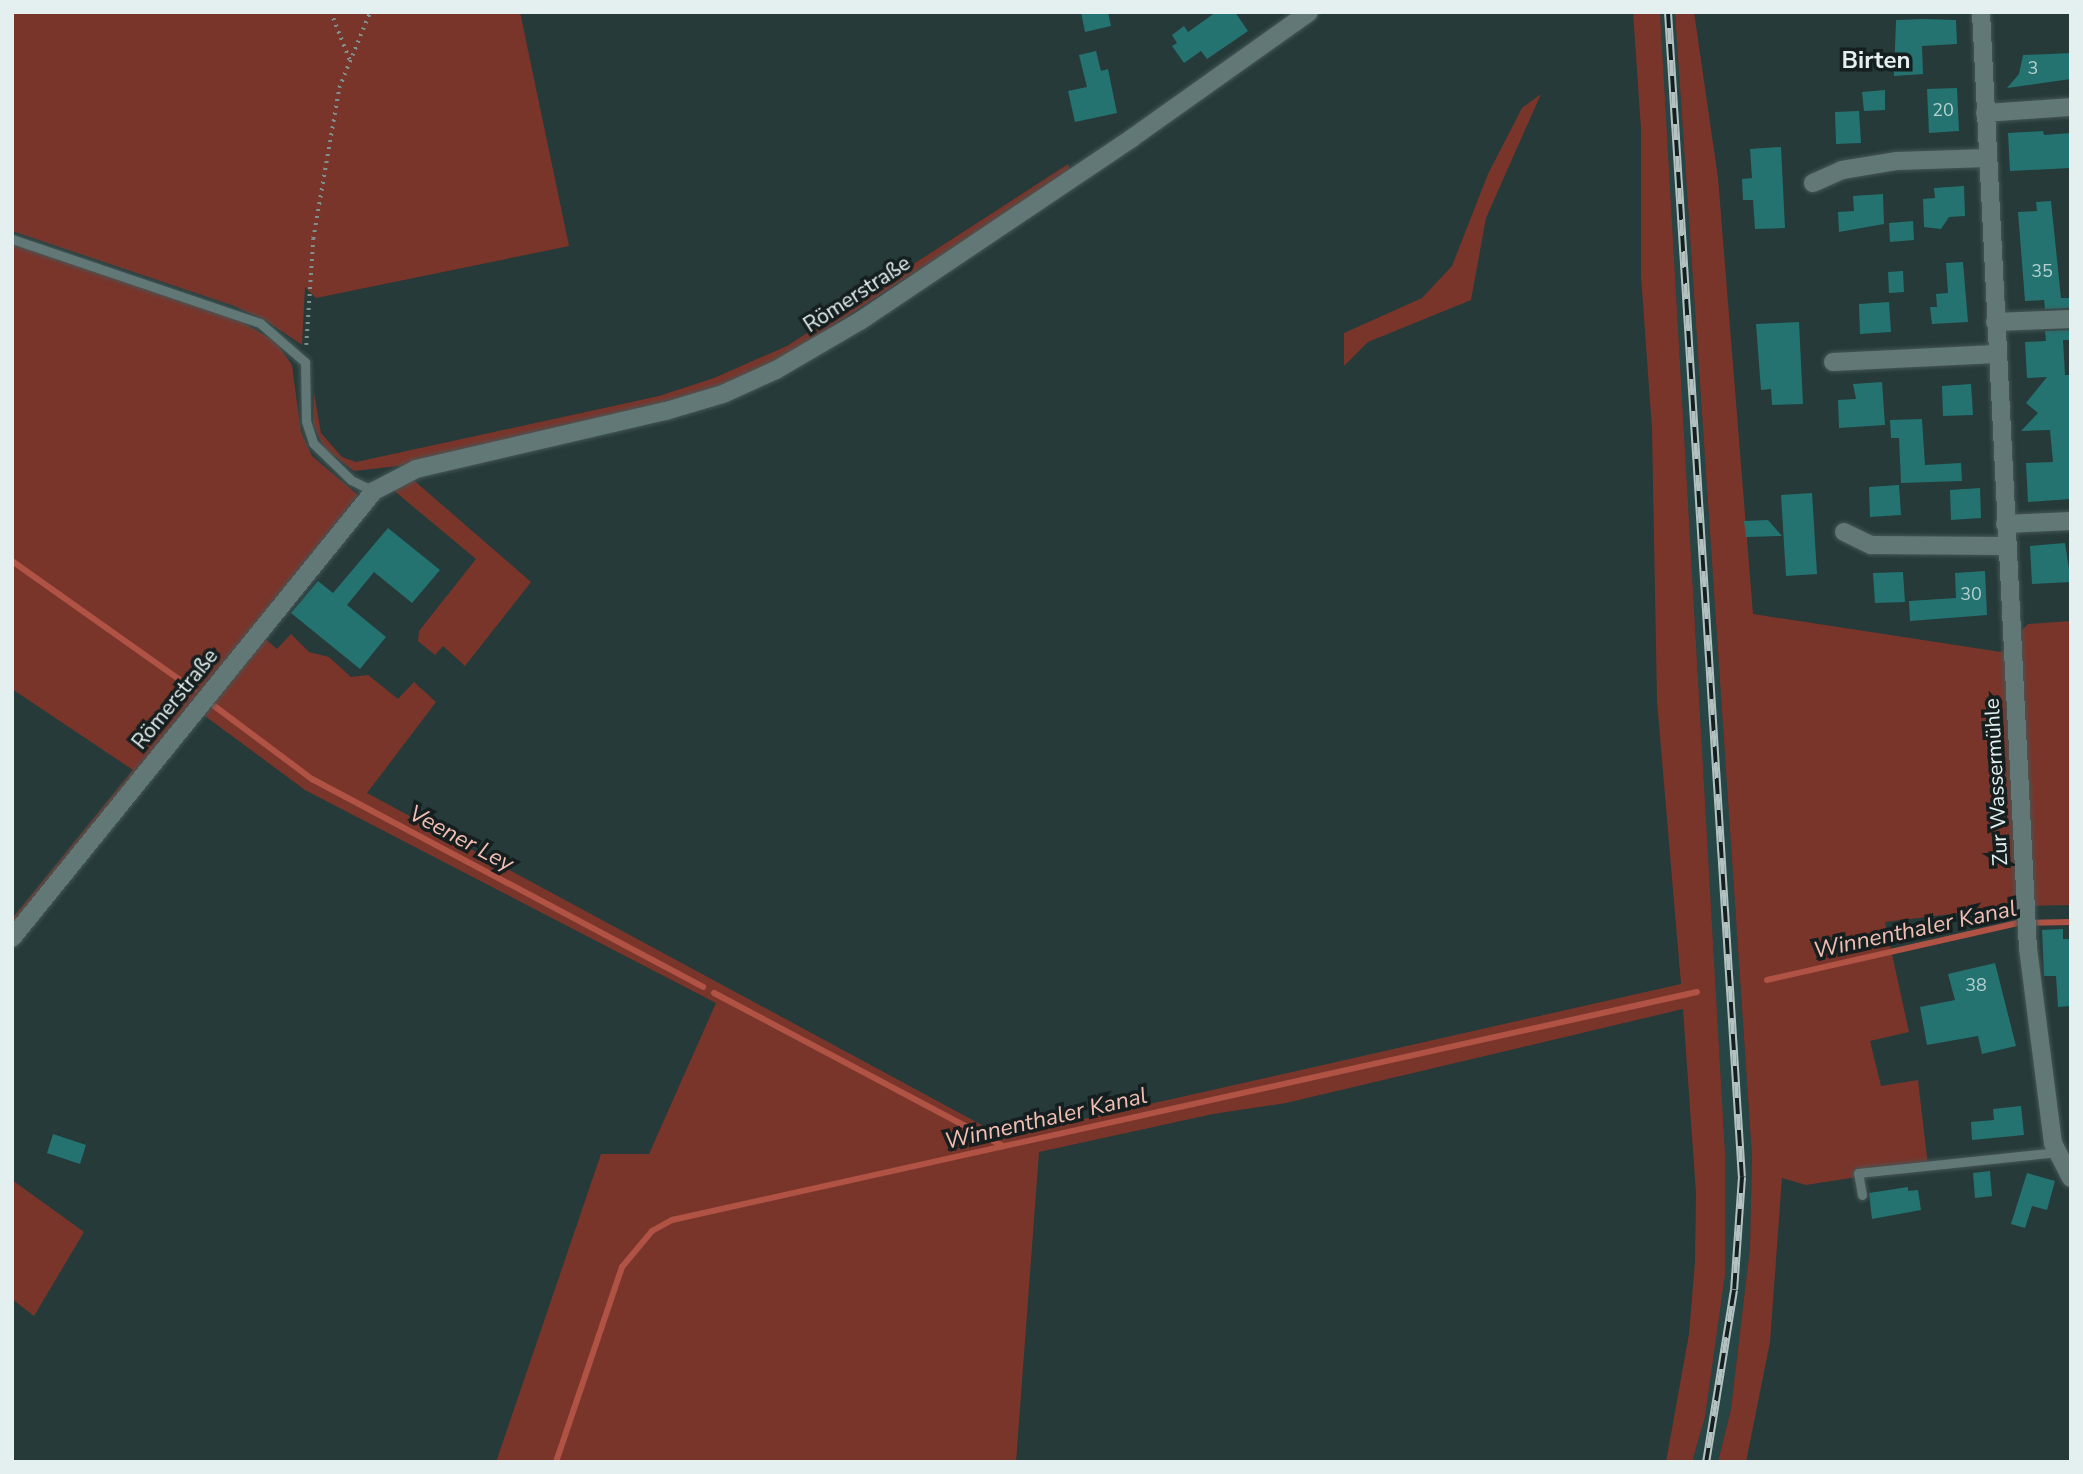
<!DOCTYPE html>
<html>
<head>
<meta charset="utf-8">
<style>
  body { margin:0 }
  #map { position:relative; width:2083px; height:1474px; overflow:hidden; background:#253a39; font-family:"Nunito Sans",sans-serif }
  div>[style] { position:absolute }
  .built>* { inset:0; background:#264544 }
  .green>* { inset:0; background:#7a352b }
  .stream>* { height:6px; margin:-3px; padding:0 3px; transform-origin:3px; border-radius:3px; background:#b05345 }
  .building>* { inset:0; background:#247371 }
  .path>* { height:3.5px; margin-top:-1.75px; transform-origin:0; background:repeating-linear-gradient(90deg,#7f908f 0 2px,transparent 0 7px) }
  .roads { filter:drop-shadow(0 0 2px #455756) drop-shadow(0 0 2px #455756) }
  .service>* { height:9px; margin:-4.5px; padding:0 4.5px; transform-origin:4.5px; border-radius:4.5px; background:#627877 }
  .minor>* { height:18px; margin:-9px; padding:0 9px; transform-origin:9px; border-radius:9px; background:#627877 }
  .rail>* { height:8px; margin-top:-4px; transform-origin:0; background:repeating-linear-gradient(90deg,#161f1f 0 16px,#b3c2c1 0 32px); box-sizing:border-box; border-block:2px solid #b3c2c1 }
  span { translate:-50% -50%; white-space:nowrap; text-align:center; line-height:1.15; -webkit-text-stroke:7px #161f1f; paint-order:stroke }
  .number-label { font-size:18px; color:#b4d1d0 }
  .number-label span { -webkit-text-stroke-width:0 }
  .street-label { font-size:21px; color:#e4f0ef }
  .water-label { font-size:23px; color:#f1beb4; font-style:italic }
  .quarter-label { font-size:24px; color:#e4f0ef; font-weight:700 }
  .frame { position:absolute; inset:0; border:14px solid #e4f0ef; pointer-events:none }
</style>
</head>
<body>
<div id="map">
  <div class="built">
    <i style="clip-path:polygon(1660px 12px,1675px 12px,1752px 1156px,1750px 1248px,1731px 1409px,1718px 1462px,1692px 1462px,1705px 1417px,1725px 1275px,1725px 1153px)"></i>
  </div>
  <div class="green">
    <i style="clip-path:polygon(12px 12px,520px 12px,569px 246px,316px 298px,305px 287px,302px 345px,265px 320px,234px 306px,12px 231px)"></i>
    <i style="clip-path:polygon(1633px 12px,1660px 12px,1725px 1153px,1725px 1275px,1705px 1417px,1692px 1462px,1666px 1462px,1689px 1334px,1695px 1262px,1696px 1193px,1683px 1009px,1286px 1103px,1213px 1114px,1039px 1152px,1016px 1462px,496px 1462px,601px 1154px,649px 1154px,716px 1003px,305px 790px,201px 713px,263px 637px,277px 649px,291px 634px,309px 652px,329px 657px,351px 677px,368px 675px,398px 699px,414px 682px,436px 702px,367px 793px,1004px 1137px,1681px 984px,1657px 701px,1652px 429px,1641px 276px,1641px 129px)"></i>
    <i style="clip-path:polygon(1675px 12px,1694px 12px,1718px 178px,1753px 614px,2001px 652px,2028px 624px,2071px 621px,2071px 905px,2018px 906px,1885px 922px,1909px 1032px,1870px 1041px,1881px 1086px,1918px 1080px,1928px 1166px,1806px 1185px,1782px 1178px,1770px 1342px,1746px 1462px,1718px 1462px,1731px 1409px,1750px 1248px,1752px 1156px)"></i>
    <i style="clip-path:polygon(1541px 94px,1486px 218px,1471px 300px,1368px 342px,1344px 366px,1344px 333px,1422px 298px,1452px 266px,1488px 174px,1522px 108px)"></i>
    <i style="clip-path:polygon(1068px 164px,1070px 171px,794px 351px,744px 377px,688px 396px,398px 466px,354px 471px,324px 448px,313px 424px,314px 393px,321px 433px,342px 457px,356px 462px,659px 396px,714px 378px,787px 346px)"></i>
    <i style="clip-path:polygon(12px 244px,237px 319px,276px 342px,292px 365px,301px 432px,312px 456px,358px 495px,12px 927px,12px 919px,133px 770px,12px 689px)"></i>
    <i style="clip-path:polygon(410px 477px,531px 582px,465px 666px,443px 646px,435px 655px,418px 641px,419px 631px,476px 559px,392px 489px)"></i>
    <i style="clip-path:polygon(12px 1180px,84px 1232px,34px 1316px,12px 1299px)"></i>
  </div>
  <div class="stream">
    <i style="left:12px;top:561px;width:223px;rotate:35.3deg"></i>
    <i style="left:213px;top:705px;width:124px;rotate:36.8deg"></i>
    <i style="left:312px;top:779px;width:443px;rotate:28deg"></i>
    <i style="left:1767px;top:980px;width:256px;rotate:-12.8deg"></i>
    <i style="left:2017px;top:923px;width:54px;rotate:-1.1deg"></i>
    <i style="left:714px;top:993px;width:327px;rotate:27.9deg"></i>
    <i style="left:556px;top:1462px;width:206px;rotate:-71.3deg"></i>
    <i style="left:622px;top:1267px;width:47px;rotate:-50.2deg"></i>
    <i style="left:652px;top:1231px;width:23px;rotate:-29deg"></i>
    <i style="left:672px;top:1220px;width:1050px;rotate:-12.54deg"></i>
  </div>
  <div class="building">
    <i style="clip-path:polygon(1081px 12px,1108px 12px,1111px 26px,1085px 32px)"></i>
    <i style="clip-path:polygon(1216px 12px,1235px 12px,1248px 31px,1207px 59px,1201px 51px,1184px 63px,1172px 46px,1177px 43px,1172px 35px,1184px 26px,1188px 32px)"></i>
    <i style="clip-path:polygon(1923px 19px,1956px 20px,1957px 44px,1922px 46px,1923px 74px,1894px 76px,1896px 20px)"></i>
    <i style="clip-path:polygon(1096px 51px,1101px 71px,1108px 69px,1117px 113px,1075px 122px,1068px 91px,1087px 87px,1079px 55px)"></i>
    <i style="clip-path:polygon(2071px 53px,2071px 79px,2007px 88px,2019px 74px,2023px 55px)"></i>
    <i style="clip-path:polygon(1957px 88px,1959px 131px,1929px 133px,1927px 89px)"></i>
    <i style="clip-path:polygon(1885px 90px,1885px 110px,1864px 111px,1862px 92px)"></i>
    <i style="clip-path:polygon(1859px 111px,1861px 143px,1836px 144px,1835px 112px)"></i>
    <i style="clip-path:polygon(2043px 131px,2044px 135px,2071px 133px,2071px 168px,2010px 171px,2008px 133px)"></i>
    <i style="clip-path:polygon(1781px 147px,1785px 228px,1755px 229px,1753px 200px,1743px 200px,1742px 179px,1752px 178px,1750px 149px)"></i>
    <i style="clip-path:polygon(1964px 186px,1965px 216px,1949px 217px,1941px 229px,1924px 227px,1923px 199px,1935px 198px,1934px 188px)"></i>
    <i style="clip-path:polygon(1883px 194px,1884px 224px,1839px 232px,1838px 212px,1854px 211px,1853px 196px)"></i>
    <i style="clip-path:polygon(2051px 201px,2061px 298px,2069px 298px,2069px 308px,2045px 309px,2044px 300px,2025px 301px,2018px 212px,2037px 211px,2036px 202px)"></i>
    <i style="clip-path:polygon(1913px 221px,1914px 240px,1890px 242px,1889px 223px)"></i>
    <i style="clip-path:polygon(1963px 262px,1968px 322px,1932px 324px,1930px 307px,1937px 307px,1936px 294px,1948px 293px,1946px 263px)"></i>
    <i style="clip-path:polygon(1903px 271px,1904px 292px,1889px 293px,1888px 272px)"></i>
    <i style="clip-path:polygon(1889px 302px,1891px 332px,1860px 334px,1859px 304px)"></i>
    <i style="clip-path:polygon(1799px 322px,1803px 404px,1772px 405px,1771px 389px,1761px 390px,1756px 324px)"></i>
    <i style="clip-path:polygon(2071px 330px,2071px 340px,2063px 340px,2065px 375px,2071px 375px,2071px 499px,2028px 502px,2026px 463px,2053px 462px,2050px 430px,2021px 431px,2038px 413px,2026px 403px,2047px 377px,2027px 378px,2025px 342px,2046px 341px,2045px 331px)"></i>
    <i style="clip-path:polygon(1882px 382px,1885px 425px,1839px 428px,1838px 400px,1856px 399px,1853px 384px)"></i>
    <i style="clip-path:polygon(1971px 384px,1973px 415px,1943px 416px,1942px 386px)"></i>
    <i style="clip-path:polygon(1922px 419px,1925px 465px,1961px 463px,1962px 481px,1901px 483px,1899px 438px,1891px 438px,1890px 420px)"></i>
    <i style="clip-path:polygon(1899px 485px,1901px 515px,1870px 517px,1869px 487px)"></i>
    <i style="clip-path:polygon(1980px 488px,1981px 518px,1951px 520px,1950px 490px)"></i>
    <i style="clip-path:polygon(1812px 493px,1817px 574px,1786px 576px,1781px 495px)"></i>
    <i style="clip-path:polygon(1768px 520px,1782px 536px,1746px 537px,1744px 521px)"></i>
    <i style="clip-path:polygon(388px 528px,440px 570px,412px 603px,374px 572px,347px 605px,386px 637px,360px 669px,291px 613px,318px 581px,333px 593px)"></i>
    <i style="clip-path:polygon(2065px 543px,2071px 582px,2032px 584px,2030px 546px)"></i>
    <i style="clip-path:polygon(1985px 571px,1987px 615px,1910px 621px,1909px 601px,1956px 598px,1955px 573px)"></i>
    <i style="clip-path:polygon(1903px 572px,1905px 602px,1875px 603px,1873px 573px)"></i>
    <i style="clip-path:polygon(2063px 929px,2063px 939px,2071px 939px,2071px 1006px,2058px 1007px,2056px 976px,2044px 976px,2042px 930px)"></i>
    <i style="clip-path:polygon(1995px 963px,2016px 1046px,1982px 1054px,1978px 1036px,1927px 1045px,1920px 1007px,1955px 1000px,1948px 974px)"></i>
    <i style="clip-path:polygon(2021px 1106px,2024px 1135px,1972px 1140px,1971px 1122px,1994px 1120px,1993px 1109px)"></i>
    <i style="clip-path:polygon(53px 1134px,86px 1145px,80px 1164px,47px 1153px)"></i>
    <i style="clip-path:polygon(1990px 1171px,1992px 1196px,1975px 1198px,1973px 1173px)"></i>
    <i style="clip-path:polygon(2027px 1173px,2055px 1181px,2047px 1210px,2032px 1206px,2025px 1228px,2011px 1224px)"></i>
    <i style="clip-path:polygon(1908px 1187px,1908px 1191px,1918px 1190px,1921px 1210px,1872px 1219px,1869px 1193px)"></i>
  </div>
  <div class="path">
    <i style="left:331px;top:12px;width:55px;rotate:68.6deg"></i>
    <i style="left:306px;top:345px;width:106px;rotate:-86.2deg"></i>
    <i style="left:313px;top:239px;width:153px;rotate:-80.2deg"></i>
    <i style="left:339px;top:88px;width:82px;rotate:-67.8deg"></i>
  </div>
  <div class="roads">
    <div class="service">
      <i style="left:12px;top:239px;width:262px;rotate:18.7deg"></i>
      <i style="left:260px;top:323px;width:60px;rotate:40.9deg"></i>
      <i style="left:305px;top:362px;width:59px;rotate:89deg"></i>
      <i style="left:306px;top:421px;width:23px;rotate:72deg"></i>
      <i style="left:313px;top:443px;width:53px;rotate:44.2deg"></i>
      <i style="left:351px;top:480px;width:25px;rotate:26deg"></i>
      <i style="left:1862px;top:1195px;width:22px;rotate:-100deg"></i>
      <i style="left:1858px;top:1173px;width:201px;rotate:-6deg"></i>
    </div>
    <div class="minor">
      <i style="left:1981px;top:12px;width:937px;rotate:87.13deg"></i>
      <i style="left:2028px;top:948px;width:197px;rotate:82.7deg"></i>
      <i style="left:2053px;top:1143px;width:39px;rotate:63deg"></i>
      <i style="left:1985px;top:113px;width:86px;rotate:-4deg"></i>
      <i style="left:1813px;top:183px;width:32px;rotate:-24deg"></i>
      <i style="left:1842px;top:170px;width:56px;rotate:-9.3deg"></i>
      <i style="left:1897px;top:161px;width:90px;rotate:-1.9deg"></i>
      <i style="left:1995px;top:322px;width:76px;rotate:-2.3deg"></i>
      <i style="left:1833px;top:362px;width:163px;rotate:-2.8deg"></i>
      <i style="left:2005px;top:524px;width:66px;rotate:-2.6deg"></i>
      <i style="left:1844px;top:532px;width:30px;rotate:26deg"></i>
      <i style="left:1871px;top:545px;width:134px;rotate:0.4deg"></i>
      <i style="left:12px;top:938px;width:575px;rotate:-51deg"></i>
      <i style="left:374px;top:491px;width:47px;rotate:-27.6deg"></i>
      <i style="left:416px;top:469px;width:257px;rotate:-13.1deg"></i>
      <i style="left:666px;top:411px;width:59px;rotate:-16.6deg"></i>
      <i style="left:723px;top:394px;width:58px;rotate:-24.4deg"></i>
      <i style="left:776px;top:370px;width:97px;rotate:-30.3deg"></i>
      <i style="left:860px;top:321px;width:328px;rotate:-33.9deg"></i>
      <i style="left:1132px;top:138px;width:217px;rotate:-35.4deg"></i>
    </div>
  </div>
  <div class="rail">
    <i style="left:1668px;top:12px;width:1167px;rotate:86.37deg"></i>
    <i style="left:1742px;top:1177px;width:113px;rotate:94deg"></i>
    <i style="left:1734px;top:1290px;width:174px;rotate:99.2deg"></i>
  </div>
  <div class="number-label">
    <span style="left:2033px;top:68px">3</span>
    <span style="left:1943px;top:110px">20</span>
    <span style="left:2042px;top:271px">35</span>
    <span style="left:1971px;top:594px">30</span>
    <span style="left:1976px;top:985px">38</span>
  </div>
  <div class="street-label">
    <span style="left:857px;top:294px;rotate:-33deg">Römerstraße</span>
    <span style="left:175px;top:699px;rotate:-51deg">Römerstraße</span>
    <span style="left:1996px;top:782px;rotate:-93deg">Zur Wassermühle</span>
  </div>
  <div class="water-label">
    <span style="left:461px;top:839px;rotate:28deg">Veener Ley</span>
    <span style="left:1915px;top:930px;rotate:-12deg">Winnenthaler Kanal</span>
    <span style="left:1046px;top:1119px;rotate:-13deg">Winnenthaler Kanal</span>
  </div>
  <div class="quarter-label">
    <span style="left:1876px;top:61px">Birten</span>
  </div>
  <div class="frame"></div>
</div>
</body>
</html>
